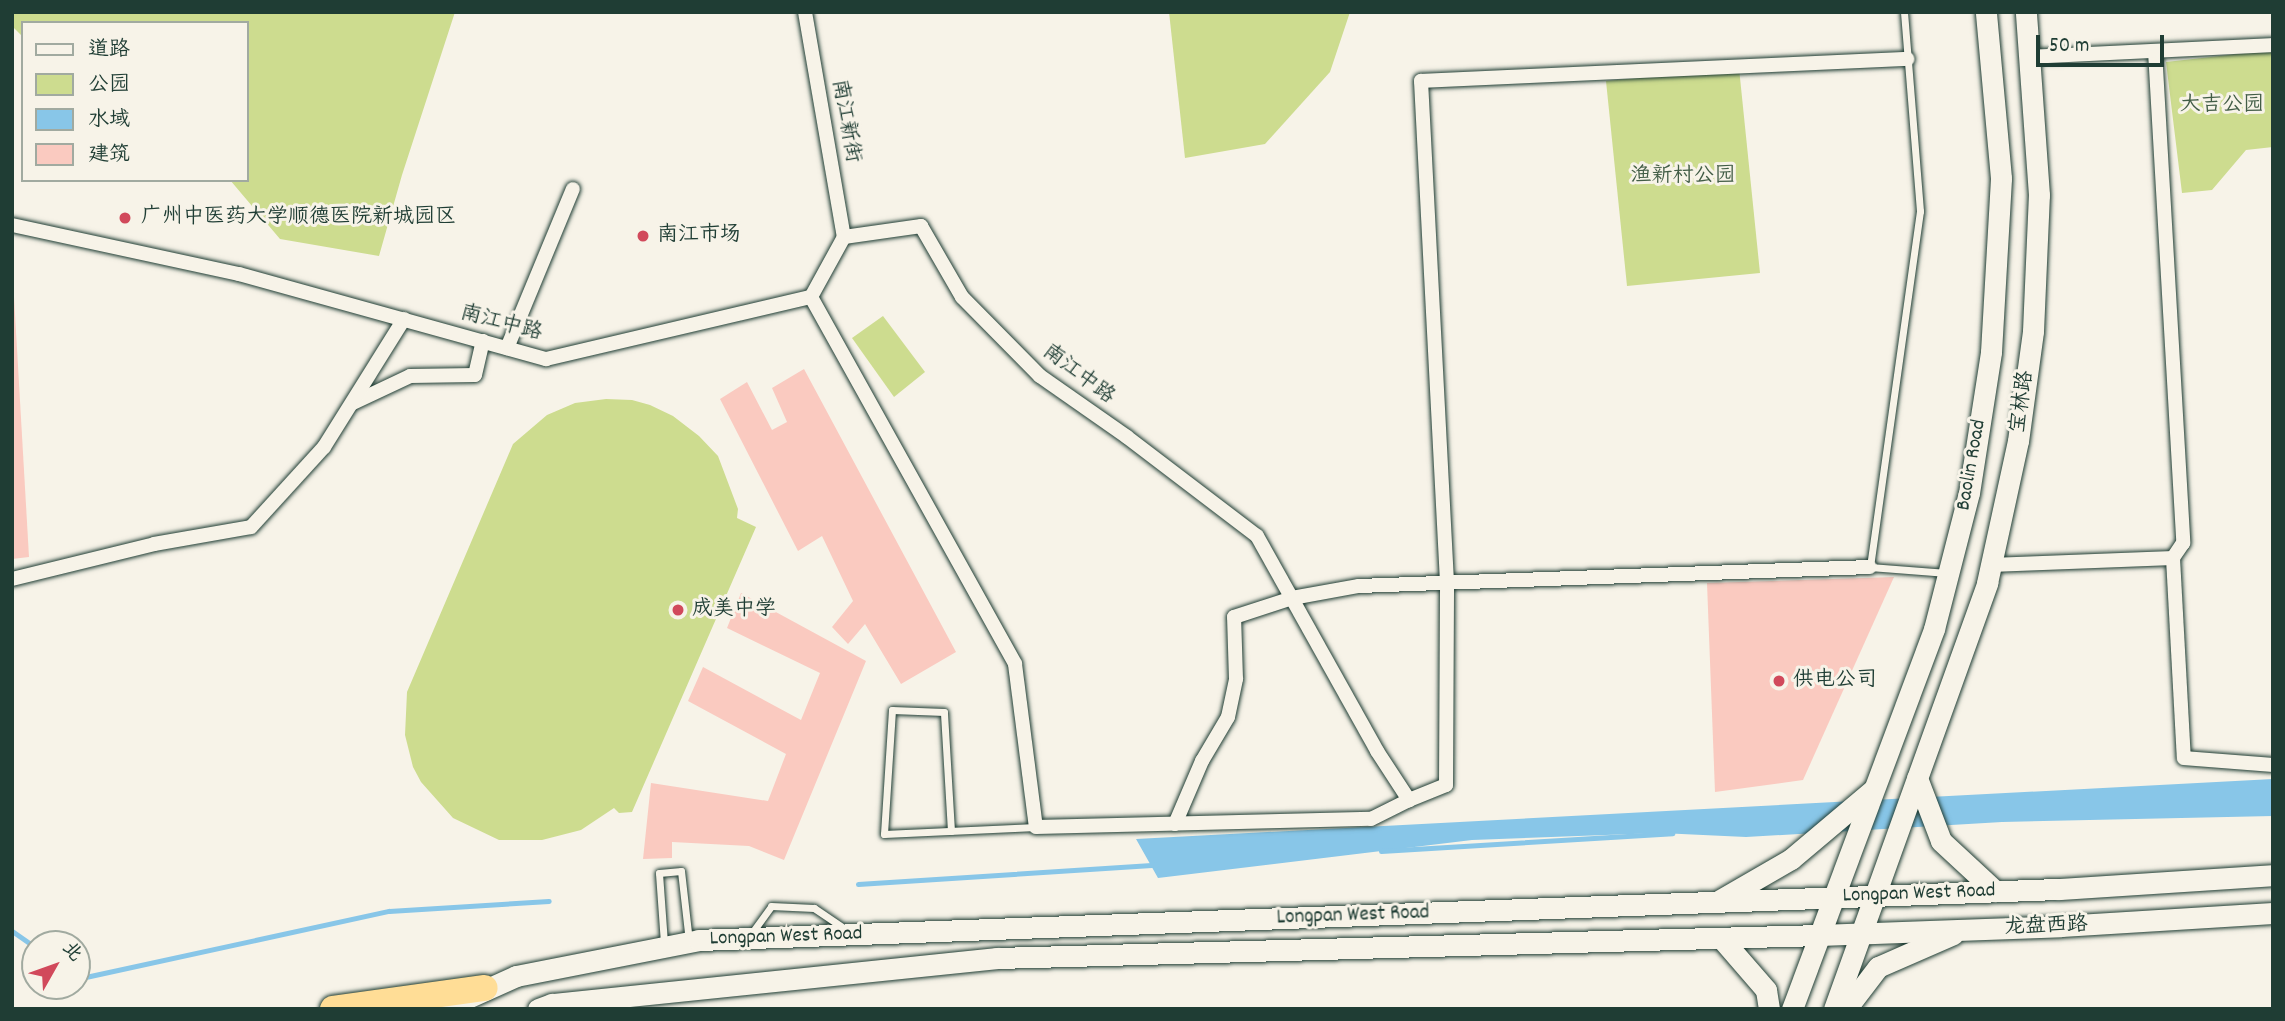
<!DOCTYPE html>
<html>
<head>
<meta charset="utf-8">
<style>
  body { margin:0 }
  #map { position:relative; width:2285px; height:1021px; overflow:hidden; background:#f7f3e8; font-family:Dekko,"LXGW WenKai TC",sans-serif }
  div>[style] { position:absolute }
  .green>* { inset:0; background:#cddc8f }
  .water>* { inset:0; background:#88c6e8 }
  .stream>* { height:5px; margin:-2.5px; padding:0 2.5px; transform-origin:2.5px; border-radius:2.5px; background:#88c6e8 }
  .building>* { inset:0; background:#facac0 }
  .roads { filter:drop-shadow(0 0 2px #1f3d34) drop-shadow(0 0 2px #1f3d34) }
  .lane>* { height:7px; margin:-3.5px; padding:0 3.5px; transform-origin:3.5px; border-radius:3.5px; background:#f7f3e8 }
  .street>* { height:14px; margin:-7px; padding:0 7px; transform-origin:7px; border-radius:7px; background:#f7f3e8 }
  .secondary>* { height:21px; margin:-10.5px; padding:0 10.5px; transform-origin:10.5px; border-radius:10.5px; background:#f7f3e8 }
  .highway>* { height:26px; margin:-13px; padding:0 13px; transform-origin:13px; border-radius:13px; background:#ffdd96 }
  .dots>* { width:19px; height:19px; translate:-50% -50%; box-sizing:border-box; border:4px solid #f7f3e8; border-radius:50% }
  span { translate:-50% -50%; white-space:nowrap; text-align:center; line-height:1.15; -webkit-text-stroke:6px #f7f3e8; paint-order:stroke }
  .park-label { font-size:21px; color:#425d46 }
  .street-label { font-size:21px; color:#1f3d34 }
  .poi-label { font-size:21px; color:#1f3d34 }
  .left { translate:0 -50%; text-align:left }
  .frame { position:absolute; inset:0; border:14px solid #1f3d34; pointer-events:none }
  .legend { position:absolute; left:21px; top:21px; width:228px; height:161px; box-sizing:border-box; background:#f7f3e8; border:2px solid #a1aaa0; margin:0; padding:9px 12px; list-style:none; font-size:21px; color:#1f3d34 }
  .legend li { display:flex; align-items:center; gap:14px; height:35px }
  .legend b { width:35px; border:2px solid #a1aaa0 }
  .north { position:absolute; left:21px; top:930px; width:70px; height:70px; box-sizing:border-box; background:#f7f3e8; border:2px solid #a1aaa0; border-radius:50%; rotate:50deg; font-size:19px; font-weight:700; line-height:28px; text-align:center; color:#1f3d34 }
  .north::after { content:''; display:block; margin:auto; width:24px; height:32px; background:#d1495b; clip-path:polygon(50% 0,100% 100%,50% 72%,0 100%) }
  .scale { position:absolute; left:2036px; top:35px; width:128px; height:32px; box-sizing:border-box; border:4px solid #1f3d34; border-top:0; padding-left:9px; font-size:21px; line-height:24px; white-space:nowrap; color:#1f3d34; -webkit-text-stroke:5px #f7f3e8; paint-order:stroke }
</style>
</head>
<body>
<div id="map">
  <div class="green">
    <i style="clip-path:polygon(12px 12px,455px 12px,402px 175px,379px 256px,280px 239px,230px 180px,247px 180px,247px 23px,23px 23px,23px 37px,12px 26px)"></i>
    <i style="clip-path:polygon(1169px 12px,1350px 12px,1330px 72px,1265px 144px,1185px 158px)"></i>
    <i style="clip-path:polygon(2273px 50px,2273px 147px,2246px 150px,2212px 190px,2182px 193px,2166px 62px)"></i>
    <i style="clip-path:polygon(1739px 68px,1760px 273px,1627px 286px,1606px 81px)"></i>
    <i style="clip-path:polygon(883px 316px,925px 372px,894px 397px,852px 338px)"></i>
    <i style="clip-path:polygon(606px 399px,632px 400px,650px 405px,673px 416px,699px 436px,718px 456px,738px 509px,737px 518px,756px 527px,632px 812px,619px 813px,614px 808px,581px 830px,542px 840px,499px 840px,453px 818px,421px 782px,413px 767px,405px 735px,407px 692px,513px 444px,547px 415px,575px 403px)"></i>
  </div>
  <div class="water">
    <i style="clip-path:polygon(2273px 779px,2273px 816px,2002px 822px,1746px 837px,1660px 833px,1472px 840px,1158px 878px,1136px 839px)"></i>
  </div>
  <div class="stream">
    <i style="left:1381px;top:851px;width:292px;rotate:-3.5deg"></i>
    <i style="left:858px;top:884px;width:298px;rotate:-3.7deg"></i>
    <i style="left:12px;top:931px;width:28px;rotate:35deg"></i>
    <i style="left:77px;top:975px;width:5px;rotate:37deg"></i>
    <i style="left:81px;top:978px;width:315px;rotate:-12.3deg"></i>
    <i style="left:389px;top:911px;width:160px;rotate:-3.6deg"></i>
  </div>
  <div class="building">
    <i style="clip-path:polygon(12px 262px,29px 557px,12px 559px)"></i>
    <i style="clip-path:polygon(804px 369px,956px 652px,901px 684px,865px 624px,848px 644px,832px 627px,853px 601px,822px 536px,798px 551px,720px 399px,747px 382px,772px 430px,787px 422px,772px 388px)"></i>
    <i style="clip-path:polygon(1894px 577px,1803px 780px,1715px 792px,1707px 583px)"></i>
    <i style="clip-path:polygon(741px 593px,866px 661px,784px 860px,749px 846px,672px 842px,672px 858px,643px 859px,651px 783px,768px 801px,786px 754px,688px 701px,703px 667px,801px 720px,820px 673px,727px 628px)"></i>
  </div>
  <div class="roads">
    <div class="lane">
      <i style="left:1904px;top:12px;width:200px;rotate:85.4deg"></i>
      <i style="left:1920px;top:211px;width:359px;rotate:98deg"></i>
      <i style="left:1870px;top:567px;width:77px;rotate:4.5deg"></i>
      <i style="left:951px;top:831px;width:119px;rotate:-93.4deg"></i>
      <i style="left:944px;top:712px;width:52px;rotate:-177.8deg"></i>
      <i style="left:892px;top:710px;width:124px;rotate:93.7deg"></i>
      <i style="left:884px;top:834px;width:152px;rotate:-2.6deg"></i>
      <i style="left:751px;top:934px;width:34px;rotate:-54deg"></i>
      <i style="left:771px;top:906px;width:43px;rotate:2.7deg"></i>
      <i style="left:814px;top:908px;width:36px;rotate:34deg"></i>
      <i style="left:664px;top:943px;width:70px;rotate:-94.1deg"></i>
      <i style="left:659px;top:873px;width:22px;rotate:-5deg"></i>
      <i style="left:681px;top:871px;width:70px;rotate:83.5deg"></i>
    </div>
    <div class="street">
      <i style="left:805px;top:12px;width:228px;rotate:80.2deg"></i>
      <i style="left:2155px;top:51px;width:493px;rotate:86.7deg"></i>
      <i style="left:2183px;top:543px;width:18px;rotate:124deg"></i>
      <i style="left:2029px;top:57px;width:244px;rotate:-2.8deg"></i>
      <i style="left:12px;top:225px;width:232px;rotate:12.2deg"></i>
      <i style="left:239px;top:274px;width:319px;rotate:15.5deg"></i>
      <i style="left:546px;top:359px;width:272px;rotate:-13.2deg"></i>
      <i style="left:811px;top:297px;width:68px;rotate:-61.2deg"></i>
      <i style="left:844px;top:237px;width:78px;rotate:-8.1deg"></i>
      <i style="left:921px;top:226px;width:82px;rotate:60deg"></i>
      <i style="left:962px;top:297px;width:111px;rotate:45.4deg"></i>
      <i style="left:1040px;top:376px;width:106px;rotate:35deg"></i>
      <i style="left:1127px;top:437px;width:163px;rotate:37.3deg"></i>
      <i style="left:1257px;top:536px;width:246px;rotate:60.8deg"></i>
      <i style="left:1377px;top:751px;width:59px;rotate:56.9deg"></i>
      <i style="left:1409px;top:800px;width:40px;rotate:-22deg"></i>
      <i style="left:1446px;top:785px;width:203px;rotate:-89.7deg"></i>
      <i style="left:1447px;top:582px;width:502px;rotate:-92.97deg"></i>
      <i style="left:1421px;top:81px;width:487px;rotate:-2.6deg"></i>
      <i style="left:811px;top:297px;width:420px;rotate:60.9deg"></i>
      <i style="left:1015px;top:664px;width:164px;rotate:82.7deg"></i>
      <i style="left:1036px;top:827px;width:335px;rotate:-1.4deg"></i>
      <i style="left:1371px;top:819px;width:42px;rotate:-26.6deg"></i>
      <i style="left:507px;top:348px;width:172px;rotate:-67.5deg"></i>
      <i style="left:353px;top:403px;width:63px;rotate:-25.3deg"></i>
      <i style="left:410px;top:376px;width:65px;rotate:-0.9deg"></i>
      <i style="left:475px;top:375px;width:35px;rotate:-77deg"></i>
      <i style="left:1991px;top:565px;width:182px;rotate:-2.2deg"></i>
      <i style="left:2173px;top:558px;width:200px;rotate:86.9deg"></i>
      <i style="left:2184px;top:758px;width:89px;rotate:4.5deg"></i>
      <i style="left:12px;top:579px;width:146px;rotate:-13.8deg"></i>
      <i style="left:154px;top:544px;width:98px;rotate:-9.9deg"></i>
      <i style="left:251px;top:527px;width:108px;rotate:-47.6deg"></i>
      <i style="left:324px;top:447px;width:151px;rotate:-58deg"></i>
      <i style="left:1175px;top:824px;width:69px;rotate:-66.8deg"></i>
      <i style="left:1202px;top:761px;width:51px;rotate:-59.4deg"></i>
      <i style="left:1228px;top:717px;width:39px;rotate:-78deg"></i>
      <i style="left:1236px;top:679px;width:62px;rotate:-91.8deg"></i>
      <i style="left:1234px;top:617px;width:61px;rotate:-18.1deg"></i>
      <i style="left:1292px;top:598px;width:68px;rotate:-10.2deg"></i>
      <i style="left:1359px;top:586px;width:511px;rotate:-2.13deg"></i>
    </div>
    <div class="secondary">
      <i style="left:1917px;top:778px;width:67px;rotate:69.1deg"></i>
      <i style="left:1941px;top:841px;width:74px;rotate:42.8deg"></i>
      <i style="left:1720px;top:900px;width:82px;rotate:-30deg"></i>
      <i style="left:1791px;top:859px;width:107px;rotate:-40.1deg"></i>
      <i style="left:1721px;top:938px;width:69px;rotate:49.1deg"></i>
      <i style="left:1766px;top:990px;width:19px;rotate:81deg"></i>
      <i style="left:443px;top:1009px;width:80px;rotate:-24.3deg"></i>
      <i style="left:516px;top:976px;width:187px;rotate:-11.1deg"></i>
      <i style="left:699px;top:940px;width:1361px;rotate:-2.15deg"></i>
      <i style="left:2059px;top:889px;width:214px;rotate:-3.7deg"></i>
      <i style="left:538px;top:1009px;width:15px;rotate:-20deg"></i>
      <i style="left:552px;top:1004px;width:447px;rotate:-5.9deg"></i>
      <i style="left:997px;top:958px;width:822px;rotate:-1.6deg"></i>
      <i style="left:1819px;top:935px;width:242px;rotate:-2.1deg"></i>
      <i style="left:2061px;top:926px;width:212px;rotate:-3.5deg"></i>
      <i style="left:1792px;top:1009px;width:406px;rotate:-69.5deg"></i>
      <i style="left:1934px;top:629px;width:140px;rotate:-75.6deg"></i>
      <i style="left:1969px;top:493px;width:143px;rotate:-81.1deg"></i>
      <i style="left:1991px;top:352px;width:174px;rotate:-86.7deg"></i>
      <i style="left:2001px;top:178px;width:167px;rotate:-95.2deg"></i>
      <i style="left:1834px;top:1009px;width:453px;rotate:-70.2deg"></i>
      <i style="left:1987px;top:583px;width:145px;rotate:-77.7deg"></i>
      <i style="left:2018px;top:441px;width:111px;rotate:-82.2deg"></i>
      <i style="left:2033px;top:331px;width:136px;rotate:-87.5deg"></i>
      <i style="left:2039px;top:195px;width:183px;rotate:-94.1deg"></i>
      <i style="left:1846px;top:1009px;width:53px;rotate:-52.7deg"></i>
      <i style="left:1878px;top:967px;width:82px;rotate:-23.7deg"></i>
    </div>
    <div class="highway">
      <i style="left:333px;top:1009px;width:153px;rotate:-7.9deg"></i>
    </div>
  </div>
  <div class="dots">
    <i style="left:125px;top:218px;background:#d1495b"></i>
    <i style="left:643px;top:236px;background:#d1495b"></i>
    <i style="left:678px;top:610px;background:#d1495b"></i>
    <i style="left:1779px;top:681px;background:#d1495b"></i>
  </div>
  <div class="park-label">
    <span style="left:2222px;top:106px">大吉公园</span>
    <span style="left:1683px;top:177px">渔新村公园</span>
  </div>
  <div class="street-label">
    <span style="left:845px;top:121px;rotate:80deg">南江新街</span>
    <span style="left:501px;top:324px;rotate:15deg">南江中路</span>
    <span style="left:1078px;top:375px;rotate:37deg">南江中路</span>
    <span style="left:2023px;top:402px;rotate:-82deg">宝林路</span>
    <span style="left:1972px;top:465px;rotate:-80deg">Baolin Road</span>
    <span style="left:1919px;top:894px;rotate:-2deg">Longpan West Road</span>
    <span style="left:1353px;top:916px;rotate:-2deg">Longpan West Road</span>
    <span style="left:2046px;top:927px;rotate:-2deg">龙盘西路</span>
    <span style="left:786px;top:937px;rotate:-2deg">Longpan West Road</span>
  </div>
  <div class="poi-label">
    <span class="left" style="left:141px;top:218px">广州中医药大学顺德医院新城园区</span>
    <span class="left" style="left:657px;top:236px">南江市场</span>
    <span class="left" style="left:692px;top:610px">成美中学</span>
    <span class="left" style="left:1793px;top:681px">供电公司</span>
  </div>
  <div class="frame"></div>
  <ul class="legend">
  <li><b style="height:9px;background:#f7f3e8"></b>道路</li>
  <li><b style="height:19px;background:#cddc8f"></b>公园</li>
  <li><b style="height:19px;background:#88c6e8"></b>水域</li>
  <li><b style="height:19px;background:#facac0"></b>建筑</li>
  </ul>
  <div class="north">北</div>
  <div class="scale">50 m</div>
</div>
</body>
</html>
